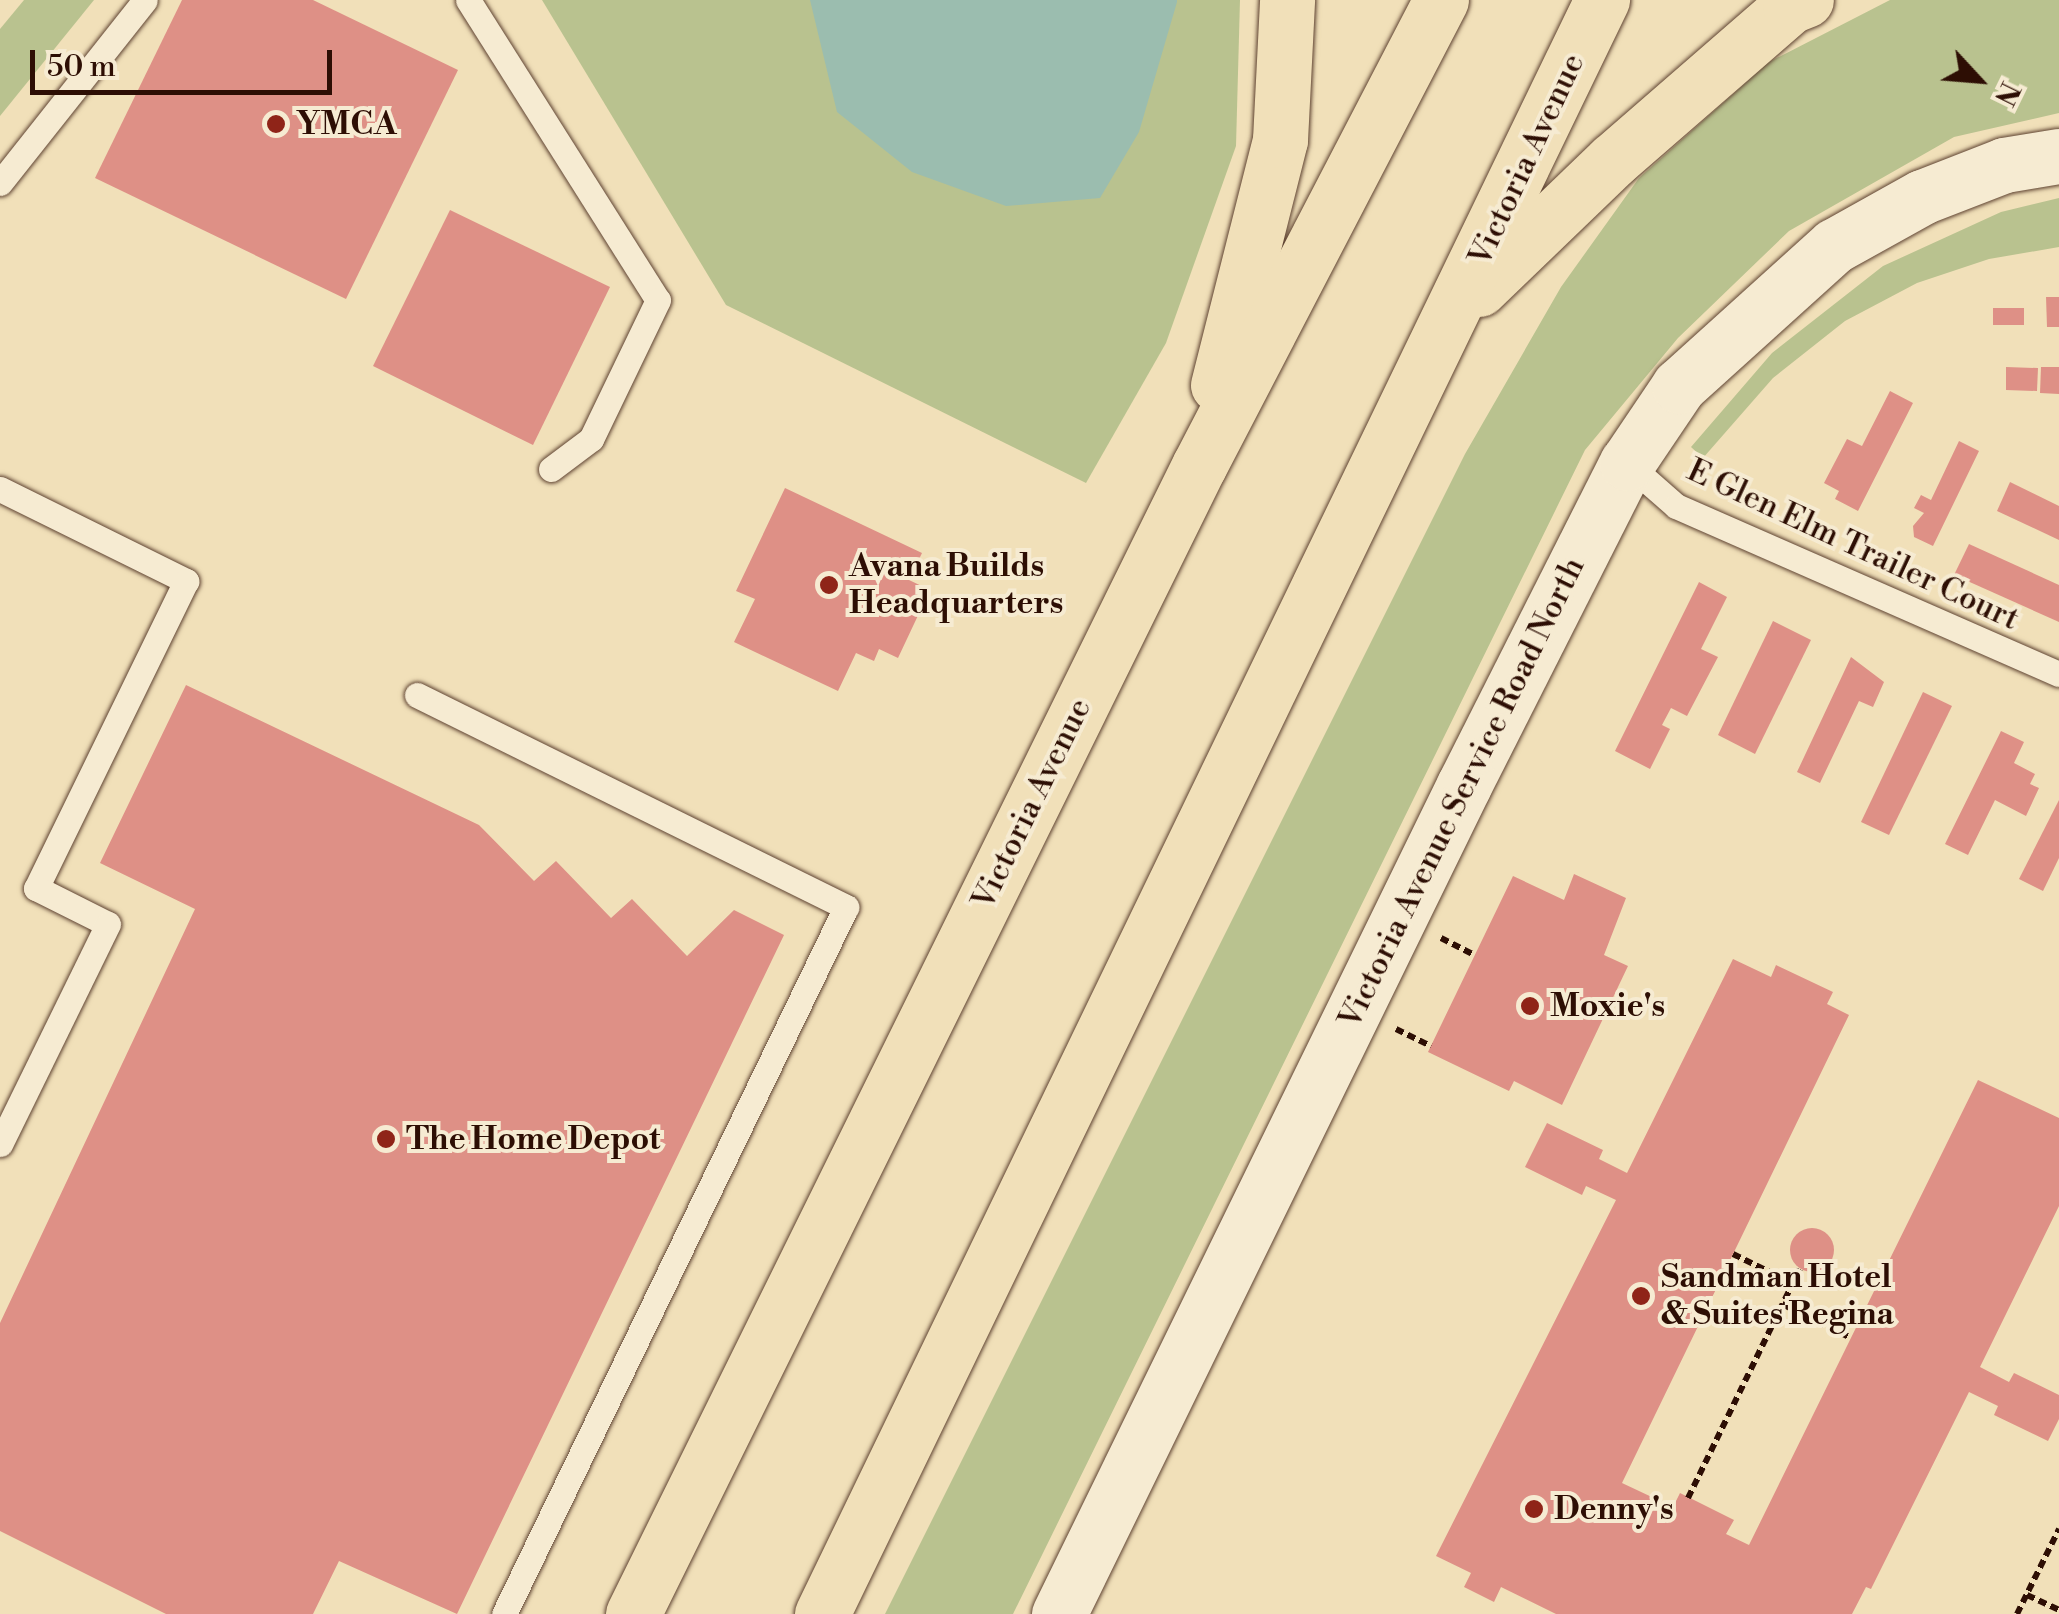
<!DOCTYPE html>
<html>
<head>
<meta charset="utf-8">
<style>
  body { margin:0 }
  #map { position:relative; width:2059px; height:1614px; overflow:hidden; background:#f1e0b9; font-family:"Libre Bodoni",serif }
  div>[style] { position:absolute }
  .green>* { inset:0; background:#b9c28f }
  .water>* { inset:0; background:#9bbdaf }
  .building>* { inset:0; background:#de9086 }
  .round { border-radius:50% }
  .path>* { height:6px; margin-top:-3px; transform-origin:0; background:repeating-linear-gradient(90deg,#2d0e04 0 8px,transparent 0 13px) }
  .roads { filter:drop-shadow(0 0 2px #5e4231) drop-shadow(0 0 2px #5e4231) }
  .lane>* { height:25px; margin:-12.5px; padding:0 12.5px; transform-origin:12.5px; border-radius:12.5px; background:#f6ebd2 }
  .secondary>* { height:55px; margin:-27.5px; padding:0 27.5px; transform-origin:27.5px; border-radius:27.5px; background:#f6ebd2 }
  .highway>* { height:55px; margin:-27.5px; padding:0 27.5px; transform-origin:27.5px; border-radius:27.5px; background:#f1e0b9 }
  .dots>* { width:28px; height:28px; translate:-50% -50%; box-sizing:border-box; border:5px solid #f6ebd2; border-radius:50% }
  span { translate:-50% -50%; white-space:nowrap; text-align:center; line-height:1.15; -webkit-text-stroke:8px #f6ebd2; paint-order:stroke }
  .poi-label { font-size:32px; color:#2d0e04; font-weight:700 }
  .left { translate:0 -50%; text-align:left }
  .street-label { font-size:32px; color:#2d0e04 }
  .north { position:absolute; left:1929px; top:30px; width:100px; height:100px; -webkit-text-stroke:8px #f6ebd2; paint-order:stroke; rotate:116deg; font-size:28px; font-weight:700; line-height:40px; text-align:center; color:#2d0e04 }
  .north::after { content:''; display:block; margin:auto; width:35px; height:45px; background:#2d0e04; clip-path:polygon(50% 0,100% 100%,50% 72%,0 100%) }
  .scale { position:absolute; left:30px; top:50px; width:302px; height:45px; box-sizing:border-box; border:5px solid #2d0e04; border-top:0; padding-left:12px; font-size:30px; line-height:35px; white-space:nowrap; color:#2d0e04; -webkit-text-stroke:8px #f6ebd2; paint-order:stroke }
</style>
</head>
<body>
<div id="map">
  <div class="green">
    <i style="clip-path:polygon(24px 0,94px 0,0 116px,0 29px)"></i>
    <i style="clip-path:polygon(542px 0,1240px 0,1236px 146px,1166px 343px,1086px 483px,726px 305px)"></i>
    <i style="clip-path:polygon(1890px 0,2059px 0,2059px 113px,1954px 137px,1789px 231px,1678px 338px,1585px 450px,1013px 1614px,885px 1614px,1465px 454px,1561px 287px,1639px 178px,1769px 62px)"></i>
    <i style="clip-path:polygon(2059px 198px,2059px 247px,1989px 259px,1917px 283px,1845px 321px,1773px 378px,1703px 458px,1691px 447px,1772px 353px,1883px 266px,2001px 212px)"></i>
  </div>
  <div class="water">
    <i style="clip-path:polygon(810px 0,1177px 0,1177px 2px,1139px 132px,1100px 198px,1006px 206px,912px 172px,837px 112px)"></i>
  </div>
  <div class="building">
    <i style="clip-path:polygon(182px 0,313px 0,458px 70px,346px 299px,95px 178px)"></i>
    <i style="clip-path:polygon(450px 210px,610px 287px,533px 445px,373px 366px)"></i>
    <i style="clip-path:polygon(2046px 297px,2059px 297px,2059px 327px,2047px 327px)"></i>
    <i style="clip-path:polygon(1993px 308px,2024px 308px,2024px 325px,1993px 325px)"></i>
    <i style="clip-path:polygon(2006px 367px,2038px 368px,2037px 391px,2006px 390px)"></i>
    <i style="clip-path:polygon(2041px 367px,2059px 367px,2059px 394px,2040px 393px)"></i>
    <i style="clip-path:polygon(1890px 391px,1913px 403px,1858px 511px,1835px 499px,1839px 491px,1824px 483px,1847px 439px,1862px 446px)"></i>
    <i style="clip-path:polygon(1959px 441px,1979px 451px,1933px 546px,1914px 537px,1913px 526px,1924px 513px,1914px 508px,1921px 495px,1931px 500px)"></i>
    <i style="clip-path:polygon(2010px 482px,2059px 506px,2059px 540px,1997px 511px)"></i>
    <i style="clip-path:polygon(785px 488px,922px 553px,909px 580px,930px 590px,898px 658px,879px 649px,874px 661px,856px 653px,838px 691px,734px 642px,755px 599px,736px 591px)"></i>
    <i style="clip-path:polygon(1969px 544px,2059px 585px,2059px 622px,1954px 575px)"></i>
    <i style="clip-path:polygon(1699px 582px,1727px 597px,1701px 649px,1718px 657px,1687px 716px,1671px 708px,1662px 725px,1670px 729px,1650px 769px,1615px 751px)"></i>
    <i style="clip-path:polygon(1773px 621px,1811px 640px,1755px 754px,1718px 735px)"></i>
    <i style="clip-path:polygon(1851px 657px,1884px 682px,1873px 707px,1859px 701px,1820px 783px,1797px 772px)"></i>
    <i style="clip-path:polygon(186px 685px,479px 825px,534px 881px,556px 861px,611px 918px,632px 899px,687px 956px,734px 910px,784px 935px,457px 1614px,339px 1561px,313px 1614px,166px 1614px,0 1531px,0 1323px,195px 909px,100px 863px)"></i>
    <i style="clip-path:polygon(1923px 692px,1952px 706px,1889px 835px,1861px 822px)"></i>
    <i style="clip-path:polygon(2001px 731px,2024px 742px,2014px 763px,2035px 774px,2030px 784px,2039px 788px,2026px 816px,1995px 800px,1968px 855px,1945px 844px)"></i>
    <i style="clip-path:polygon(2059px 800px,2059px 858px,2043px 891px,2019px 879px)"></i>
    <i style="clip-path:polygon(1574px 874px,1626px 898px,1604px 955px,1628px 966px,1562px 1105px,1514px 1081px,1509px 1091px,1428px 1052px,1513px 876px,1564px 900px)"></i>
    <i style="clip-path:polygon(1733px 959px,1771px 977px,1776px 965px,1833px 992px,1827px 1004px,1849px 1015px,1622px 1483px,1673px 1507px,1680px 1493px,1734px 1520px,1726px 1534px,1749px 1545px,1978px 1080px,2059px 1118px,2059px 1206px,1980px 1367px,2009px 1382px,2014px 1373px,2059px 1395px,2059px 1419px,2048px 1441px,1994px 1415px,1998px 1406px,1969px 1392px,1871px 1589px,1866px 1587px,1852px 1614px,1556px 1614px,1501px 1587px,1494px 1602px,1464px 1587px,1471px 1573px,1436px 1556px,1616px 1200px,1586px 1186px,1582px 1195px,1525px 1167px,1547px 1123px,1603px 1150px,1599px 1159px,1627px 1173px)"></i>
    <i class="round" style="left:1790px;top:1228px;width:44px;height:44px"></i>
  </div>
  <div class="path">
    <i style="left:1441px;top:938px;width:38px;rotate:27deg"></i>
    <i style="left:1396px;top:1029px;width:39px;rotate:26deg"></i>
    <i style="left:1733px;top:1254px;width:66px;rotate:26.2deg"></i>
    <i style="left:1782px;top:1304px;width:77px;rotate:26.2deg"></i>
    <i style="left:1688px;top:1498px;width:256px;rotate:-64deg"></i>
    <i style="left:2027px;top:1595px;width:35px;rotate:25deg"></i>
    <i style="left:2017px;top:1614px;width:95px;rotate:-63.7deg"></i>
  </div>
  <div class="roads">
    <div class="lane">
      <i style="left:468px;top:0;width:355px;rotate:57.7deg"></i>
      <i style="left:658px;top:300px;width:154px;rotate:115.7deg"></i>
      <i style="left:591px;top:439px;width:50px;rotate:143.1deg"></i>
      <i style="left:0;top:183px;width:233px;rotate:-51.6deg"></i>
      <i style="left:1627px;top:463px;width:65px;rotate:41.3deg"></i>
      <i style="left:1676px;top:506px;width:418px;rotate:23.7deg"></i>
      <i style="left:0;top:489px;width:208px;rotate:26.3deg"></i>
      <i style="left:186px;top:581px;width:342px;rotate:116deg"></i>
      <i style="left:36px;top:888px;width:80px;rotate:26.6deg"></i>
      <i style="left:108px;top:924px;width:245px;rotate:116.1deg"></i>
      <i style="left:417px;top:695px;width:479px;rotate:26.3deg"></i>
      <i style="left:846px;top:907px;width:785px;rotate:115.81deg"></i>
    </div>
    <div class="secondary">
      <i style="left:1059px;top:1614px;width:923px;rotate:-63.96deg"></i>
      <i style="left:1464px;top:785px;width:361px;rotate:-63.2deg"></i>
      <i style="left:1627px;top:463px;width:93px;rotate:-56deg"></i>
      <i style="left:1679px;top:386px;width:209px;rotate:-42.1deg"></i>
      <i style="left:1834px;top:246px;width:101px;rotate:-29.1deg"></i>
      <i style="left:1922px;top:197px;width:88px;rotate:-21.3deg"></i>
      <i style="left:2004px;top:165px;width:56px;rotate:-9.3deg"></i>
    </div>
    <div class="highway">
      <i style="left:1479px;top:289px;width:185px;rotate:-43.9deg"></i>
      <i style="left:1612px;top:161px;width:236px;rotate:-41deg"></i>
      <i style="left:1790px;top:6px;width:17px;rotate:-21deg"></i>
      <i style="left:1218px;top:385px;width:253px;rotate:-75.8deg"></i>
      <i style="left:1280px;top:140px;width:140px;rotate:-87.1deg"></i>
      <i style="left:633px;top:1614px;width:1280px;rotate:-63.76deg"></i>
      <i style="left:1199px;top:466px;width:525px;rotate:-62.56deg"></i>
      <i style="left:822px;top:1614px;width:1793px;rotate:-64.21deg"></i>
    </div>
  </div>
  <div class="dots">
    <i style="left:276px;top:124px;background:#8f2418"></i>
    <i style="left:829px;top:585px;background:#8f2418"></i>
    <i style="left:1530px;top:1006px;background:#8f2418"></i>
    <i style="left:386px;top:1139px;background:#8f2418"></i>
    <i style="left:1641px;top:1296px;background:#8f2418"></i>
    <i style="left:1534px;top:1509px;background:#8f2418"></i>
  </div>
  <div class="poi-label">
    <span class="left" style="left:296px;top:124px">YMCA</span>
    <span class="left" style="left:849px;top:585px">Avana Builds<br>Headquarters</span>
    <span class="left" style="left:1550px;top:1006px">Moxie's</span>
    <span class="left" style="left:406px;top:1139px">The Home Depot</span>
    <span class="left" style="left:1661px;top:1296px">Sandman Hotel<br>&amp; Suites Regina</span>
    <span class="left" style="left:1554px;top:1509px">Denny's</span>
  </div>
  <div class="street-label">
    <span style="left:1527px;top:160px;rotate:-65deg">Victoria Avenue</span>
    <span style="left:1853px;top:545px;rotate:25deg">E Glen Elm Trailer Court</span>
    <span style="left:1462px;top:793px;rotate:-64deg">Victoria Avenue Service Road North</span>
    <span style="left:1032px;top:804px;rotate:-64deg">Victoria Avenue</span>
  </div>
  <div class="north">N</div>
  <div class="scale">50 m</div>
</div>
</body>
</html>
